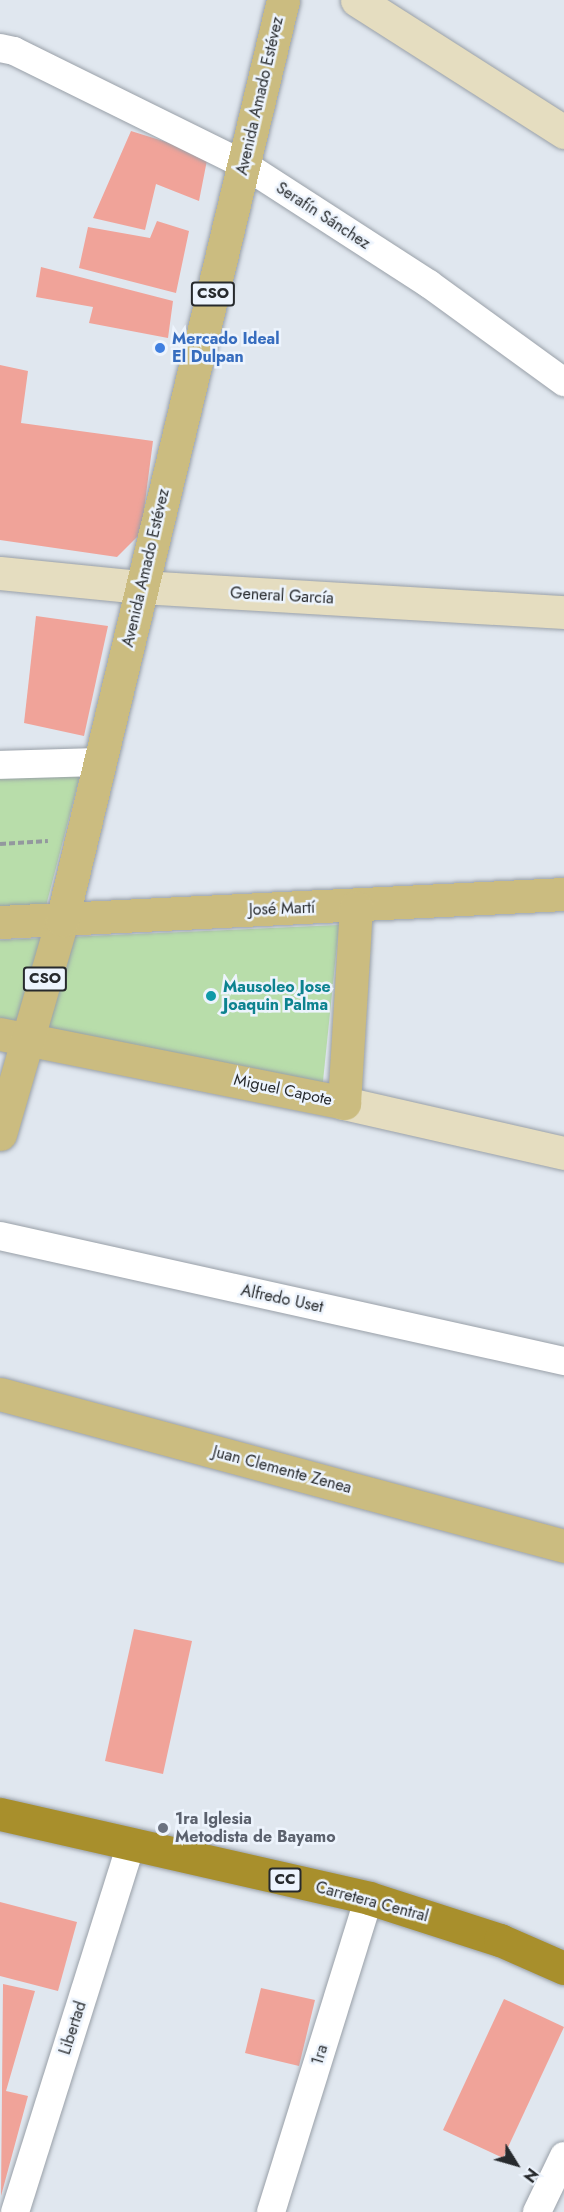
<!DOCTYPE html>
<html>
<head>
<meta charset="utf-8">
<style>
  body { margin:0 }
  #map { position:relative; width:564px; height:2212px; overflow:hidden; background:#e0e7ef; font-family:Jost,sans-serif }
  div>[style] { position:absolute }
  .green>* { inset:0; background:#b8ddaa }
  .building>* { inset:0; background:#f0a399 }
  .path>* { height:4px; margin-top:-2px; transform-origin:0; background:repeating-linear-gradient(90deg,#93989e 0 6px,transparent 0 9px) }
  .roads { filter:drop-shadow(0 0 2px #99a0a8) drop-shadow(0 0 2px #99a0a8) }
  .street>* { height:28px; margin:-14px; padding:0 14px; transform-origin:14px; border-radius:14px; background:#fff }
  .secondary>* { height:33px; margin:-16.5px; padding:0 16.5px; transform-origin:16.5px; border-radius:16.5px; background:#e5ddc0 }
  .primary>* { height:33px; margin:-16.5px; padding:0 16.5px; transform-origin:16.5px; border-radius:16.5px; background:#cbbc80 }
  .highway>* { height:33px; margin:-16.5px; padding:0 16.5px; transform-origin:16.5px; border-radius:16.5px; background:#a88f2c }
  .dots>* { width:16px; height:16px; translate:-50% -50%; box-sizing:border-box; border:3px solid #edf4fd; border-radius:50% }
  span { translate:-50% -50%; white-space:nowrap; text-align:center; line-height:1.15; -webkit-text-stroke:5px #edf4fd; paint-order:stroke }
  .shield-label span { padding:2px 4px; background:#edf4fd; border:2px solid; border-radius:4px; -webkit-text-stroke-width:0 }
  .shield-label { font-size:15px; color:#272a2d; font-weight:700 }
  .street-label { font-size:16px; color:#272a2d }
  .shop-label { font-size:16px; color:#366cbe; font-weight:700 }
  .left { translate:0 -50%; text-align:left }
  .culture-label { font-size:16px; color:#0d838f; font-weight:700 }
  .worship-label { font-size:16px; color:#5b616d; font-weight:700 }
  .north { position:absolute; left:486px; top:2134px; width:60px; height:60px; -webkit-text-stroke:4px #edf4fd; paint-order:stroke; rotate:127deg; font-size:16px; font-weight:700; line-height:24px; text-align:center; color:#272a2d }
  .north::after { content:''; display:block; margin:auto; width:21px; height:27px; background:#272a2d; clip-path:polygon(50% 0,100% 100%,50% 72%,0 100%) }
</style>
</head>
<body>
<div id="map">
  <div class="green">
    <i style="clip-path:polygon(81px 772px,46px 906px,0 907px,0 774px)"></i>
    <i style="clip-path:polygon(339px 925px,322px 1091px,0 1024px,0 940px)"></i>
  </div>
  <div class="building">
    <i style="clip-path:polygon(131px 131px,208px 155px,199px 201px,156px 184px,145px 230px,93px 218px)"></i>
    <i style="clip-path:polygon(157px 221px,189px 231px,176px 293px,79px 268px,88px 227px,150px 238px)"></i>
    <i style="clip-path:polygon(41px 267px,173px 301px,168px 338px,89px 323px,93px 307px,36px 297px)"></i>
    <i style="clip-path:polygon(0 365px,28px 371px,21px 423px,153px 441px,141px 533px,117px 557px,0 540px)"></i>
    <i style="clip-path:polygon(36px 616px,108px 626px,84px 736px,24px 723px)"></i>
    <i style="clip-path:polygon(134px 1629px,192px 1641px,163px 1774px,105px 1761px)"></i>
    <i style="clip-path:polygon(0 1902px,77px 1922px,58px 1991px,0 1976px)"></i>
    <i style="clip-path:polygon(3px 1984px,35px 1991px,6px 2091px,28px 2096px,1px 2196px)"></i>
    <i style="clip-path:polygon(261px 1988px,315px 2000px,299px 2066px,245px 2053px)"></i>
    <i style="clip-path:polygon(504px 1999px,564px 2027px,503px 2158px,443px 2130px)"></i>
  </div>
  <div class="path">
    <i style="left:0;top:844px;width:48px;rotate:-3.6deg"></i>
  </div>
  <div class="roads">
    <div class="street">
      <i style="left:0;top:48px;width:14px;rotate:12deg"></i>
      <i style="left:14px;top:51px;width:258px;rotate:26.3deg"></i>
      <i style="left:245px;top:165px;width:219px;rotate:32.9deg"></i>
      <i style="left:429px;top:284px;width:167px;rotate:36deg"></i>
      <i style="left:0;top:765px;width:101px;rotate:-1.7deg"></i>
      <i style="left:0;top:1236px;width:578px;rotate:12.5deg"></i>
      <i style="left:15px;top:2212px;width:385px;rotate:-72.5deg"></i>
      <i style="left:271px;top:2212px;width:329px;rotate:-72.7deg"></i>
      <i style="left:537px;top:2212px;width:62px;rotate:-64.3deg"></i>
    </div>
    <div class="secondary">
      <i style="left:357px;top:0;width:246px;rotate:32.5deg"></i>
      <i style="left:0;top:573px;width:142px;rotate:5.7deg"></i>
      <i style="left:141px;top:587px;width:424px;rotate:3.4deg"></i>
      <i style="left:344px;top:1103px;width:226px;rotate:12.8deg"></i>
    </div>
    <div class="primary">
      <i style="left:0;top:922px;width:565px;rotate:-2.84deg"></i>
      <i style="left:0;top:1034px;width:351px;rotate:11.3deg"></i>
      <i style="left:344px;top:1103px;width:196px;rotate:-86.5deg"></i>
      <i style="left:0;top:1134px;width:223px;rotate:-73.8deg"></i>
      <i style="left:62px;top:920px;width:946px;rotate:-76.49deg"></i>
      <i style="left:0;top:1394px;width:584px;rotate:15.08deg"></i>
    </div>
    <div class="highway">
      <i style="left:0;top:1814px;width:378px;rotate:12.8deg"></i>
      <i style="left:369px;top:1898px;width:138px;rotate:17.8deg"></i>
      <i style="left:500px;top:1940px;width:70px;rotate:23.6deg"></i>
    </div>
  </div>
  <div class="dots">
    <i style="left:160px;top:348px;background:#3f7fe0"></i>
    <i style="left:211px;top:996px;background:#0f9aa8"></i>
    <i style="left:163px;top:1828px;background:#6b7280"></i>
  </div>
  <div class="shield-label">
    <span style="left:213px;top:294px">CSO</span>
    <span style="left:45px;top:979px">CSO</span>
    <span style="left:285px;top:1880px">CC</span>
  </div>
  <div class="street-label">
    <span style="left:260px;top:96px;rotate:-77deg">Avenida Amado Estévez</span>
    <span style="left:323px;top:216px;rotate:33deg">Serafín Sánchez</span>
    <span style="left:146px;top:568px;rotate:-77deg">Avenida Amado Estévez</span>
    <span style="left:282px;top:596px;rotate:3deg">General García</span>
    <span style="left:282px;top:909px;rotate:-2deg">José Martí</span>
    <span style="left:283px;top:1090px;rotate:12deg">Miguel Capote</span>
    <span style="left:282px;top:1299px;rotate:12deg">Alfredo Uset</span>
    <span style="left:282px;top:1470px;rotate:15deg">Juan Clemente Zenea</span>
    <span style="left:372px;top:1902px;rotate:15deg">Carretera Central</span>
    <span style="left:73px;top:2028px;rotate:-72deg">Libertad</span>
    <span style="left:320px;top:2055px;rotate:-73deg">1ra</span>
  </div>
  <div class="shop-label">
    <span class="left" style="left:172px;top:348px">Mercado Ideal<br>El Dulpan</span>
  </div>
  <div class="culture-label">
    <span class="left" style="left:223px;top:996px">Mausoleo Jose<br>Joaquin Palma</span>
  </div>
  <div class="worship-label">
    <span class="left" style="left:175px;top:1828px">1ra Iglesia<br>Metodista de Bayamo</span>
  </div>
  <div class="north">N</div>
</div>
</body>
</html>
